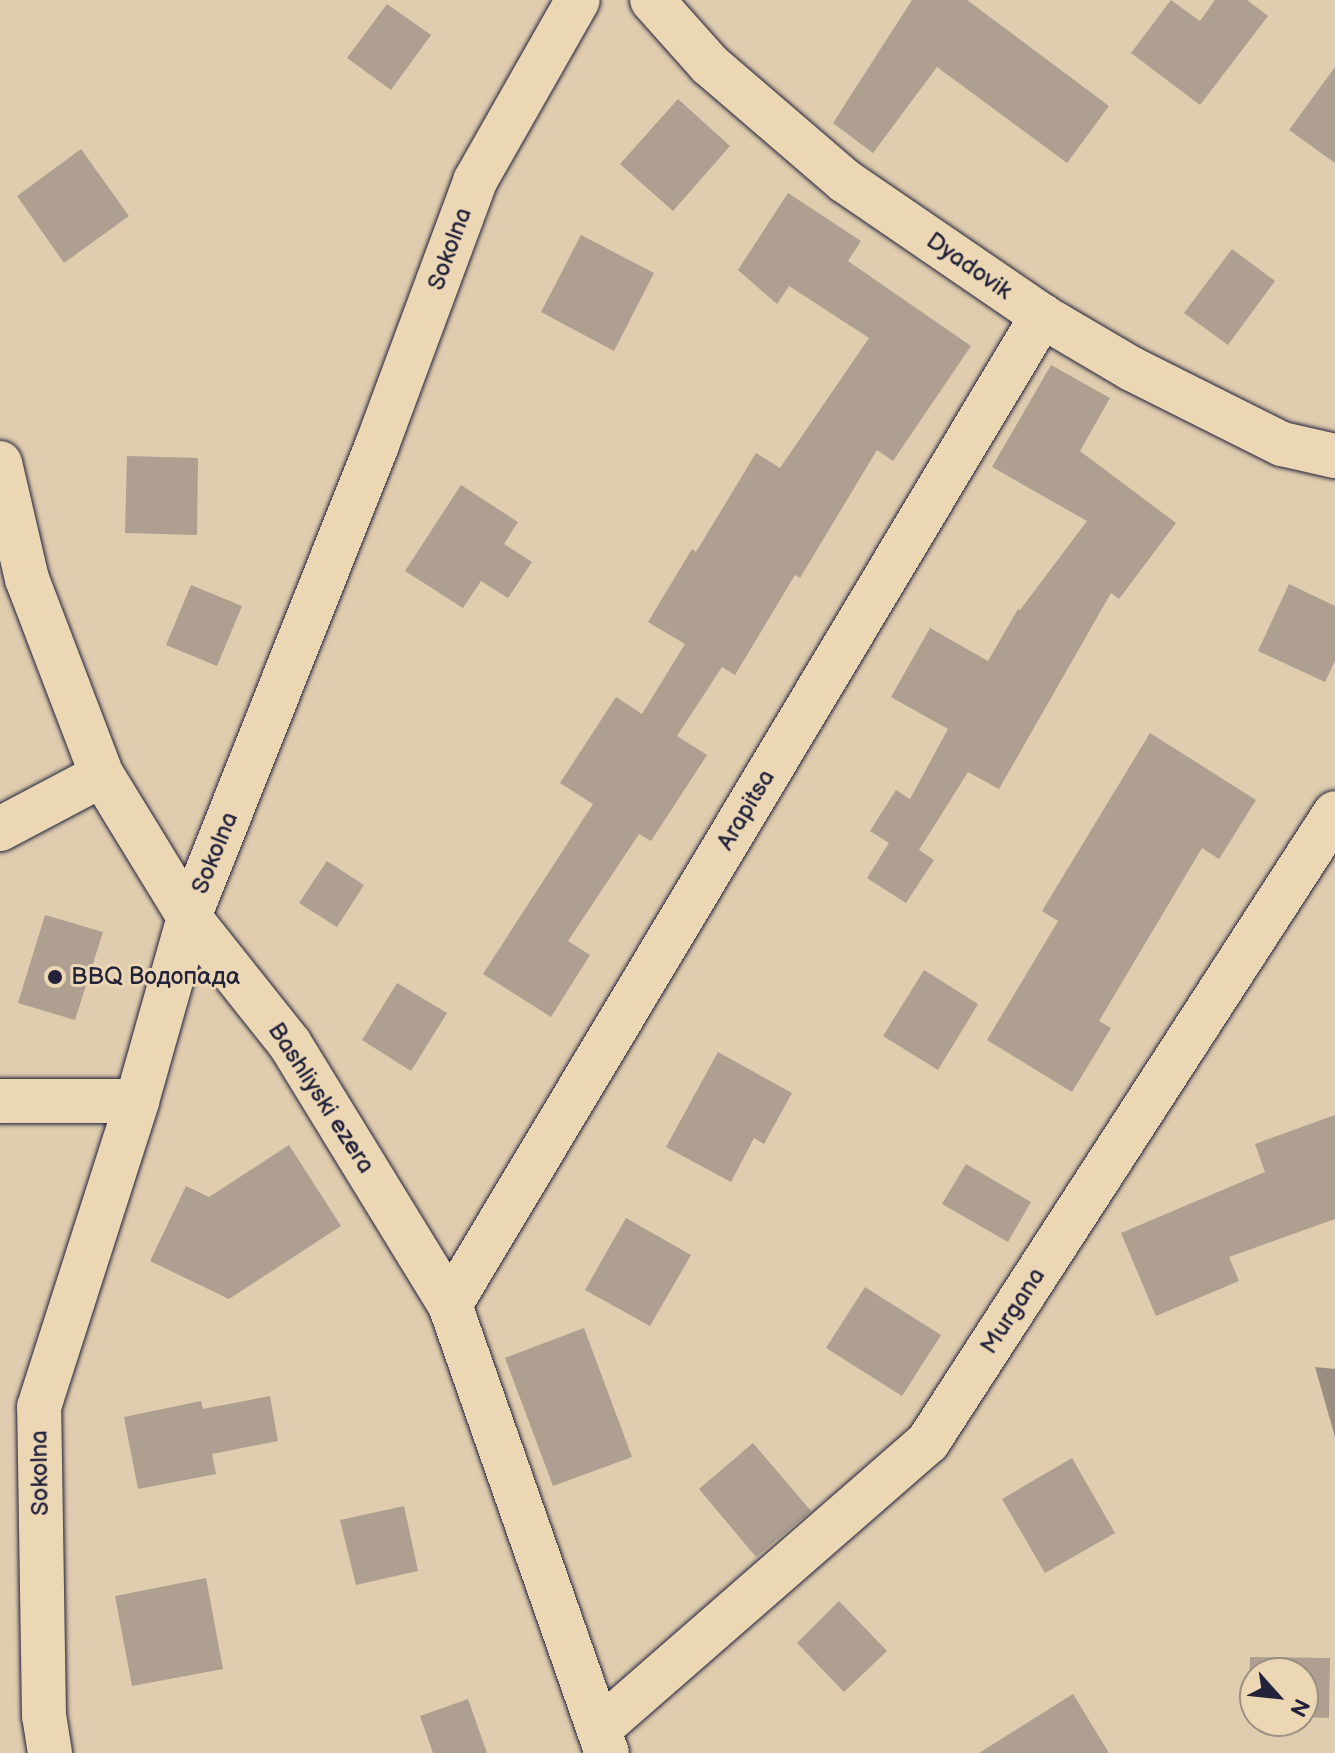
<!DOCTYPE html>
<html>
<head>
<meta charset="utf-8">
<style>
  body { margin:0 }
  #map { position:relative; width:1335px; height:1753px; overflow:hidden; background:#e0ccae; font-family:"Balsamiq Sans",sans-serif }
  div>[style] { position:absolute }
  .water>* { inset:0; background:#9a8e83 }
  .building>* { inset:0; background:#ae9f90 }
  .roads { filter:drop-shadow(0 0 2px #22223b) drop-shadow(0 0 2px #22223b) }
  .minor>* { height:44px; margin:-22px; padding:0 22px; transform-origin:22px; border-radius:22px; background:#ecd7b5 }
  .dots>* { width:22px; height:22px; translate:-50% -50%; box-sizing:border-box; border:4px solid #ecd7b5; border-radius:50% }
  span { translate:-50% -50%; white-space:nowrap; text-align:center; line-height:1.15; -webkit-text-stroke:6px #ecd7b5; paint-order:stroke }
  .street-label { font-size:24px; color:#22223b }
  .poi-label { font-size:24px; color:#22223b }
  .left { translate:0 -50%; text-align:left }
  .north { position:absolute; left:1239px; top:1657px; width:80px; height:80px; box-sizing:border-box; background:#ecd7b5; border:2px solid #9b8f84; border-radius:50%; rotate:117deg; font-size:22px; font-weight:700; line-height:32px; text-align:center; color:#22223b }
  .north::after { content:''; display:block; margin:auto; width:28px; height:36px; background:#22223b; clip-path:polygon(50% 0,100% 100%,50% 72%,0 100%) }
</style>
</head>
<body>
<div id="map">
  <div class="water">
    <i style="clip-path:polygon(1315px 1367px,1335px 1369px,1335px 1437px)"></i>
  </div>
  <div class="building">
    <i style="clip-path:polygon(912px 0,967px 0,1109px 106px,1067px 163px,937px 67px,873px 153px,833px 123px)"></i>
    <i style="clip-path:polygon(1171px 0,1200px 21px,1215px 0,1247px 0,1268px 16px,1200px 105px,1131px 53px)"></i>
    <i style="clip-path:polygon(387px 4px,431px 35px,391px 90px,347px 58px)"></i>
    <i style="clip-path:polygon(1335px 67px,1335px 163px,1289px 130px)"></i>
    <i style="clip-path:polygon(678px 99px,730px 146px,673px 211px,620px 164px)"></i>
    <i style="clip-path:polygon(81px 149px,129px 216px,64px 263px,17px 196px)"></i>
    <i style="clip-path:polygon(788px 193px,861px 241px,848px 261px,971px 346px,893px 461px,877px 450px,800px 578px,795px 575px,735px 675px,722px 667px,677px 736px,707px 755px,651px 841px,639px 834px,568px 941px,590px 955px,551px 1017px,483px 974px,593px 804px,560px 783px,616px 697px,642px 714px,685px 644px,648px 622px,692px 549px,696px 552px,756px 453px,780px 468px,869px 338px,789px 286px,777px 304px,738px 270px)"></i>
    <i style="clip-path:polygon(581px 235px,654px 273px,614px 351px,541px 312px)"></i>
    <i style="clip-path:polygon(1232px 249px,1275px 281px,1228px 345px,1184px 313px)"></i>
    <i style="clip-path:polygon(1051px 365px,1110px 398px,1080px 451px,1176px 523px,1119px 599px,1111px 593px,999px 789px,968px 772px,919px 850px,934px 860px,906px 903px,867px 878px,889px 843px,870px 831px,896px 790px,910px 799px,948px 729px,891px 697px,930px 628px,988px 661px,1018px 609px,1020px 610px,1087px 521px,992px 467px)"></i>
    <i style="clip-path:polygon(127px 456px,198px 458px,197px 535px,125px 533px)"></i>
    <i style="clip-path:polygon(461px 485px,518px 522px,504px 544px,532px 562px,508px 598px,481px 581px,463px 608px,405px 571px)"></i>
    <i style="clip-path:polygon(1289px 584px,1335px 606px,1335px 661px,1325px 682px,1258px 651px)"></i>
    <i style="clip-path:polygon(191px 585px,242px 606px,217px 666px,166px 645px)"></i>
    <i style="clip-path:polygon(1150px 733px,1256px 800px,1219px 859px,1202px 848px,1099px 1021px,1111px 1028px,1072px 1092px,987px 1040px,1058px 921px,1042px 911px)"></i>
    <i style="clip-path:polygon(327px 861px,364px 885px,337px 927px,299px 903px)"></i>
    <i style="clip-path:polygon(45px 915px,103px 932px,75px 1020px,18px 1003px)"></i>
    <i style="clip-path:polygon(924px 970px,978px 1004px,938px 1070px,883px 1036px)"></i>
    <i style="clip-path:polygon(397px 983px,447px 1013px,411px 1071px,362px 1040px)"></i>
    <i style="clip-path:polygon(718px 1052px,792px 1093px,764px 1144px,754px 1138px,731px 1182px,666px 1147px)"></i>
    <i style="clip-path:polygon(1335px 1115px,1335px 1219px,1229px 1257px,1239px 1281px,1156px 1316px,1121px 1233px,1265px 1172px,1255px 1144px)"></i>
    <i style="clip-path:polygon(289px 1145px,341px 1226px,229px 1299px,150px 1261px,186px 1186px,209px 1197px)"></i>
    <i style="clip-path:polygon(966px 1164px,1031px 1202px,1008px 1242px,942px 1204px)"></i>
    <i style="clip-path:polygon(626px 1218px,691px 1255px,650px 1326px,585px 1290px)"></i>
    <i style="clip-path:polygon(865px 1287px,941px 1335px,902px 1396px,826px 1348px)"></i>
    <i style="clip-path:polygon(584px 1328px,632px 1457px,553px 1486px,505px 1358px)"></i>
    <i style="clip-path:polygon(270px 1396px,278px 1441px,212px 1454px,216px 1474px,138px 1489px,124px 1417px,201px 1401px,203px 1409px)"></i>
    <i style="clip-path:polygon(753px 1443px,811px 1511px,756px 1557px,699px 1489px)"></i>
    <i style="clip-path:polygon(1072px 1458px,1115px 1533px,1045px 1573px,1002px 1499px)"></i>
    <i style="clip-path:polygon(404px 1506px,418px 1571px,356px 1585px,340px 1520px)"></i>
    <i style="clip-path:polygon(206px 1578px,223px 1669px,132px 1686px,115px 1596px)"></i>
    <i style="clip-path:polygon(839px 1601px,887px 1651px,844px 1692px,797px 1643px)"></i>
    <i style="clip-path:polygon(1250px 1657px,1330px 1658px,1329px 1718px,1303px 1717px,1303px 1673px,1255px 1673px,1255px 1717px,1249px 1717px)"></i>
    <i style="clip-path:polygon(1073px 1694px,1109px 1753px,979px 1753px)"></i>
    <i style="clip-path:polygon(468px 1699px,487px 1753px,433px 1753px,420px 1716px)"></i>
  </div>
  <div class="roads">
    <div class="minor">
      <i style="left:652px;top:0;width:87px;rotate:48.3deg"></i>
      <i style="left:710px;top:65px;width:178px;rotate:40.7deg"></i>
      <i style="left:845px;top:181px;width:239px;rotate:34.4deg"></i>
      <i style="left:1042px;top:316px;width:104px;rotate:30.5deg"></i>
      <i style="left:1132px;top:369px;width:168px;rotate:26.6deg"></i>
      <i style="left:1282px;top:444px;width:54px;rotate:12.8deg"></i>
      <i style="left:0;top:463px;width:119px;rotate:76.9deg"></i>
      <i style="left:27px;top:579px;width:210px;rotate:69.1deg"></i>
      <i style="left:102px;top:775px;width:167px;rotate:58.5deg"></i>
      <i style="left:189px;top:917px;width:162px;rotate:51.5deg"></i>
      <i style="left:290px;top:1044px;width:306px;rotate:58.5deg"></i>
      <i style="left:450px;top:1305px;width:475px;rotate:70.7deg"></i>
      <i style="left:0;top:829px;width:115px;rotate:-27.9deg"></i>
      <i style="left:0;top:1101px;width:137px"></i>
      <i style="left:450px;top:1305px;width:1153px;rotate:-59.1deg"></i>
      <i style="left:599px;top:1729px;width:437px;rotate:-41.1deg"></i>
      <i style="left:928px;top:1442px;width:749px;rotate:-57.09deg"></i>
      <i style="left:50px;top:1753px;width:37px;rotate:-99deg"></i>
      <i style="left:44px;top:1716px;width:309px;rotate:-90.9deg"></i>
      <i style="left:39px;top:1407px;width:321px;rotate:-72.2deg"></i>
      <i style="left:137px;top:1101px;width:191px;rotate:-74.2deg"></i>
      <i style="left:189px;top:917px;width:508px;rotate:-68.28deg"></i>
      <i style="left:377px;top:445px;width:282px;rotate:-69.6deg"></i>
      <i style="left:475px;top:181px;width:208px;rotate:-60.4deg"></i>
    </div>
  </div>
  <div class="dots">
    <i style="left:55px;top:977px;background:#22223b"></i>
  </div>
  <div class="street-label">
    <span style="left:450px;top:249px;rotate:-70deg">Sokolna</span>
    <span style="left:969px;top:266px;rotate:35deg">Dyadovik</span>
    <span style="left:746px;top:810px;rotate:-59deg">Arapitsa</span>
    <span style="left:215px;top:853px;rotate:-68deg">Sokolna</span>
    <span style="left:321px;top:1098px;rotate:57deg">Bashliyski ezera</span>
    <span style="left:1013px;top:1311px;rotate:-57deg">Murgana</span>
    <span style="left:40px;top:1473px;rotate:-91deg">Sokolna</span>
  </div>
  <div class="poi-label">
    <span class="left" style="left:71px;top:977px">BBQ Водопада</span>
  </div>
  <div class="north">N</div>
</div>
</body>
</html>
